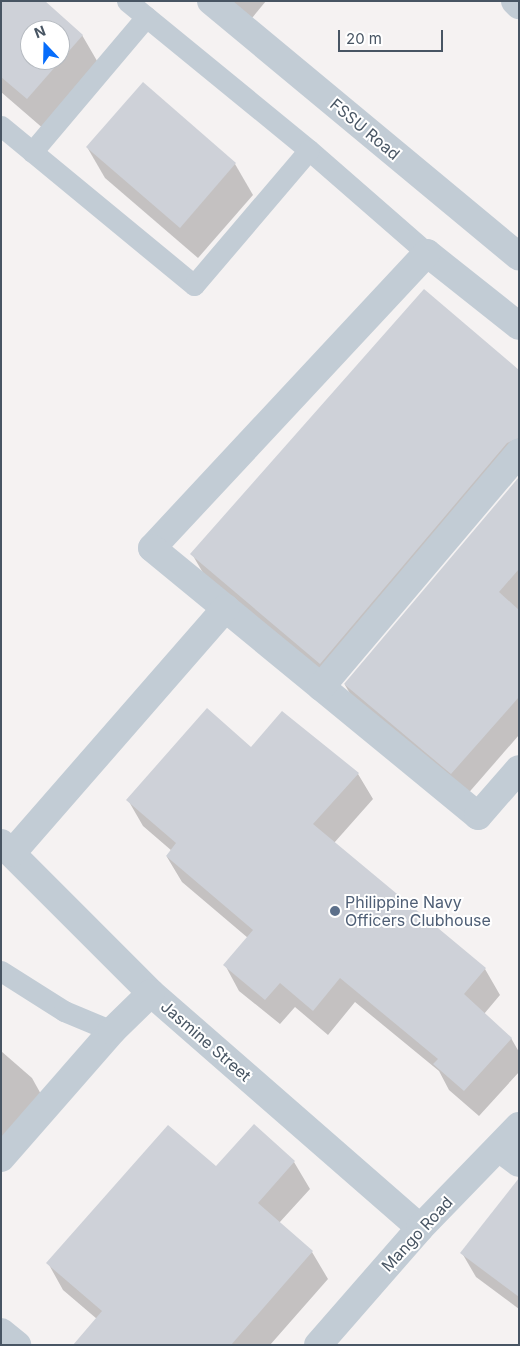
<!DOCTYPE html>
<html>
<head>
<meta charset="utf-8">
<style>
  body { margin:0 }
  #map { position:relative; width:520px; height:1346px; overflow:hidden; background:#f5f2f2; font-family:Inter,sans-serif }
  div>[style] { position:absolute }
  .shadow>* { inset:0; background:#0003 }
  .building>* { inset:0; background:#ced1d8 }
  .lane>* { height:21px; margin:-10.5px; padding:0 10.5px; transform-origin:10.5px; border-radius:10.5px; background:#c2ccd5 }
  .street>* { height:28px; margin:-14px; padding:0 14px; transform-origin:14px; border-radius:14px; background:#c2ccd5 }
  .dots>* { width:14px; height:14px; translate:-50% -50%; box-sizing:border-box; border:2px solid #fff; border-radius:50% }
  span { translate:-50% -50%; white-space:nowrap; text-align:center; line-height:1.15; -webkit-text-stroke:4px #fff; paint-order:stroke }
  .street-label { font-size:16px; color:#485563 }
  .service-label { font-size:16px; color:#4e5e75 }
  .left { translate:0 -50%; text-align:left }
  .frame { position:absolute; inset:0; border:2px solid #485563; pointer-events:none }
  .north { position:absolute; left:20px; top:20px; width:50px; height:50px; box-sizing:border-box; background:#fff; border:1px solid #b6bbc1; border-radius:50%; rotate:339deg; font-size:14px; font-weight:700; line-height:20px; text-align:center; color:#485563 }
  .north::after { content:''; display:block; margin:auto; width:18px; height:22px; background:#076dfb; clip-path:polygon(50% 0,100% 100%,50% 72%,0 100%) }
  .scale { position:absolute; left:338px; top:30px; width:105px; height:22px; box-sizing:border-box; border:2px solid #485563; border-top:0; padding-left:6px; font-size:15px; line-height:18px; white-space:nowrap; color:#485563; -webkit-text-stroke:4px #fff; paint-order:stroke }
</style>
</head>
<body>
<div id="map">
  <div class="shadow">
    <i style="clip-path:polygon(evenodd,1px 1px,82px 35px,100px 66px,45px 130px,1px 92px,1px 1px,30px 30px,60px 30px,60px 60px,30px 60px,30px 30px)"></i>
    <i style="clip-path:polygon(231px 1px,266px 1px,252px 18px)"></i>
    <i style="clip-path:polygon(87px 147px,235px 164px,253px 195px,198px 258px,105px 178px)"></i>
    <i style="clip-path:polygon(519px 372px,519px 469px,334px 687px,206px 578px,192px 554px)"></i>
    <i style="clip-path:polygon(519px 479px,519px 735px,465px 797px,359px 709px,345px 685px)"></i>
    <i style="clip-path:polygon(282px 713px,358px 774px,373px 799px,334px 843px,485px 969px,500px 995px,484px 1014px,511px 1038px,519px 1052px,519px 1072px,479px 1116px,449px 1090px,439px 1071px,355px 1002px,328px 1035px,295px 1007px,280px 1024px,239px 991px,225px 965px,248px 938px,182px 882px,167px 857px,172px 851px,143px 826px,128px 800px,252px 749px)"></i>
    <i style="clip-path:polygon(1px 1051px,32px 1078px,47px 1105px,1px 1156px)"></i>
    <i style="clip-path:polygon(294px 1162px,310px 1189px,279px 1223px,312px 1252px,328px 1279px,270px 1345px,75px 1345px,97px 1319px,63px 1290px,48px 1263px,216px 1168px)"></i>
    <i style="clip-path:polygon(519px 1196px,519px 1309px,476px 1277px,462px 1253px)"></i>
  </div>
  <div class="building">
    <i style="clip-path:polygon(evenodd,1px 1px,45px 1px,83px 35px,27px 99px,1px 77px,1px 1px,30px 30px,60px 30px,60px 60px,30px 60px,30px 30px)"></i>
    <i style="clip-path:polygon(143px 82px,236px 163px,180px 228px,86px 147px)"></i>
    <i style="clip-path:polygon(424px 289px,519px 370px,519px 438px,507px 443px,320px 664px,190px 554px)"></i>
    <i style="clip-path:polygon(519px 477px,519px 569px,499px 592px,519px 610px,519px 697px,451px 774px,344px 684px)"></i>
    <i style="clip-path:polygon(207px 708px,251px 747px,282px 711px,359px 773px,313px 824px,486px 968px,464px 994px,512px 1038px,464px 1091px,433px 1064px,438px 1059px,340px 978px,313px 1011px,280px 983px,265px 1000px,223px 965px,253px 930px,166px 856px,176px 843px,126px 800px)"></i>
    <i style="clip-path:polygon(254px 1124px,295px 1161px,258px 1203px,313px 1251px,231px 1345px,73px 1345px,102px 1311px,46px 1263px,168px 1125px,216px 1166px)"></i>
    <i style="clip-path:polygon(519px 1178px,519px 1297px,460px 1253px)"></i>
  </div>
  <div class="lane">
    <i style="left:127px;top:1px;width:235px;rotate:39.3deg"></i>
    <i style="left:309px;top:150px;width:157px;rotate:41.1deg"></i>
    <i style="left:1px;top:126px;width:250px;rotate:39.5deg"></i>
    <i style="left:194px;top:285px;width:177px;rotate:-49.6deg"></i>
    <i style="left:32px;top:152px;width:177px;rotate:-49.8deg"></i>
    <i style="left:1px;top:971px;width:75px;rotate:32.4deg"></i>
    <i style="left:64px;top:1011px;width:52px;rotate:22.6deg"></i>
  </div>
  <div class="street">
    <i style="left:211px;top:1px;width:400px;rotate:39.7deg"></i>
    <i style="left:515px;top:1px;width:6px;rotate:45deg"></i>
    <i style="left:519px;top:326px;width:117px;rotate:-141.6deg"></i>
    <i style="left:427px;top:253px;width:403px;rotate:133deg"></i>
    <i style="left:152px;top:548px;width:422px;rotate:39.4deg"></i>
    <i style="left:478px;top:816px;width:62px;rotate:-48.9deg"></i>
    <i style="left:321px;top:687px;width:307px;rotate:-49.8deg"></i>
    <i style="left:1px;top:843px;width:212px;rotate:45deg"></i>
    <i style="left:151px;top:993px;width:357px;rotate:41.1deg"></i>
    <i style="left:12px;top:853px;width:325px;rotate:-48.9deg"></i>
    <i style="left:499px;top:1148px;width:25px;rotate:37deg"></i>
    <i style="left:1px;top:1158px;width:169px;rotate:-48.8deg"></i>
    <i style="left:112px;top:1031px;width:54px;rotate:-44.3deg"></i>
    <i style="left:1px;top:1332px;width:21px;rotate:39deg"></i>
    <i style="left:318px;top:1345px;width:155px;rotate:-48.9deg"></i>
    <i style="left:420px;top:1228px;width:142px;rotate:-45.9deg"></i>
  </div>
  <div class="dots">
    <i style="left:335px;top:911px;background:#5c6f8a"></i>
  </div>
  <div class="street-label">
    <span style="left:365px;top:129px;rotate:40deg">FSSU Road</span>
    <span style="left:206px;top:1041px;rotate:41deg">Jasmine Street</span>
    <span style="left:417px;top:1234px;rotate:-47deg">Mango Road</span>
  </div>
  <div class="service-label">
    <span class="left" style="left:345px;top:911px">Philippine Navy<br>Officers Clubhouse</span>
  </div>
  <div class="frame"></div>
  <div class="north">N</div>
  <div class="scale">20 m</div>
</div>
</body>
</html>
